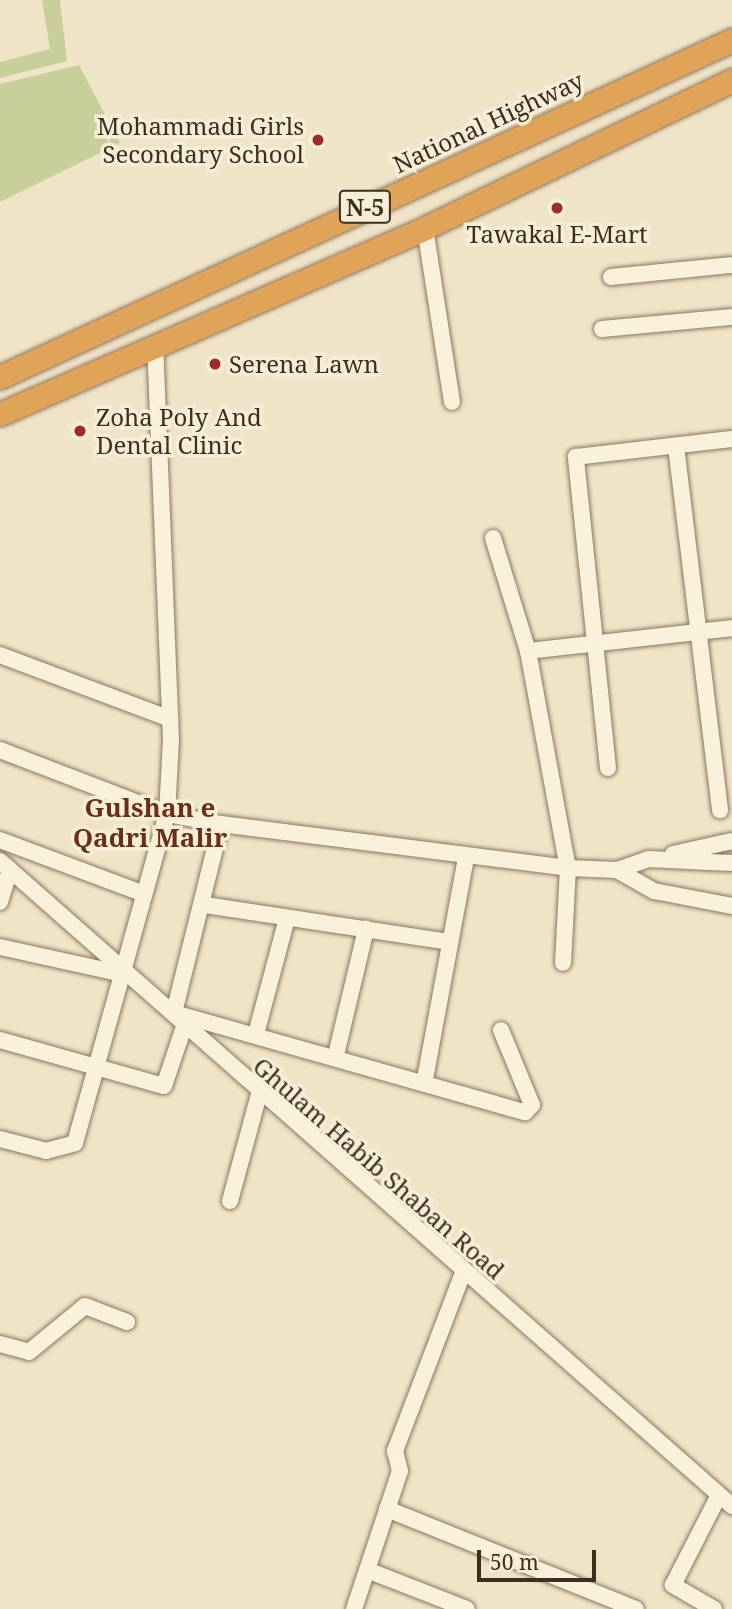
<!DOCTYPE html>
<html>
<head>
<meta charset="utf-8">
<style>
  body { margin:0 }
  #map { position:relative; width:732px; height:1609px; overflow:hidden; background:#f0e4c8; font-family:"Noto Serif",serif }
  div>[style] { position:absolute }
  .green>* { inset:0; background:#c9cf9b }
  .roads { filter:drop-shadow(0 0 2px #8d765c) drop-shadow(0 0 2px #8d765c) }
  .minor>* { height:16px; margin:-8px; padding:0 8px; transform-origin:8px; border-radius:8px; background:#faf1dc }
  .highway>* { height:23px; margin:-11.5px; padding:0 11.5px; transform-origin:11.5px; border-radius:11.5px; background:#e0a458 }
  .dots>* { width:19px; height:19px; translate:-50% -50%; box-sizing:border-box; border:4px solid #f7eed8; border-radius:50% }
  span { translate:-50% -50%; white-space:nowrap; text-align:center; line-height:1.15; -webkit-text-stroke:7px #f7eed8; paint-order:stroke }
  .shield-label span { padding:2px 5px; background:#f7eed8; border:2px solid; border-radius:5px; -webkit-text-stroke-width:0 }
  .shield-label { font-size:23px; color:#3d2e20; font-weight:700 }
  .street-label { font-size:24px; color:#3d2e20 }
  .poi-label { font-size:24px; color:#3d2e20 }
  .right { translate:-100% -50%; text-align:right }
  .left { translate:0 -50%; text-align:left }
  .neighbourhood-label { font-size:26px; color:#6b2e1e; font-weight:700 }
  .scale { position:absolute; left:477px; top:1550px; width:119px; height:32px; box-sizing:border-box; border:4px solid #3d2e20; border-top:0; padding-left:9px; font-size:21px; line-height:24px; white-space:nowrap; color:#3d2e20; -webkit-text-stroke:5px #f7eed8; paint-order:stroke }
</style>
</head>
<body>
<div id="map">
  <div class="green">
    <i style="clip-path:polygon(42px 0,60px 0,67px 61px,0 78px,0 62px,50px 49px)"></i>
    <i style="clip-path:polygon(79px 65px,120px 143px,0 202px,0 84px)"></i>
  </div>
  <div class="roads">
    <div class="minor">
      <i style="left:425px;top:228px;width:176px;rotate:81.2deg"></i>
      <i style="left:611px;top:277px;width:122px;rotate:-5.7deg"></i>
      <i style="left:602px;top:329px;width:131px;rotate:-5.3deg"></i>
      <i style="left:676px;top:446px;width:367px;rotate:83.1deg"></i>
      <i style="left:493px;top:538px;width:118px;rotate:72.8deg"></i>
      <i style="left:528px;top:651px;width:221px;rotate:79.6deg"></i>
      <i style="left:568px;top:868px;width:95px;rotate:93deg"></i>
      <i style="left:528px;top:651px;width:205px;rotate:-6.4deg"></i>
      <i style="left:0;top:655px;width:182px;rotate:20.6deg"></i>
      <i style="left:0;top:750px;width:179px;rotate:21deg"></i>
      <i style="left:167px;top:814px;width:55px;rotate:10.5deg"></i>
      <i style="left:221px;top:824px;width:350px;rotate:7.2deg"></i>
      <i style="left:568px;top:868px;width:49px;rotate:2.3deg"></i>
      <i style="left:617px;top:870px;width:34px;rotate:-19deg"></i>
      <i style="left:649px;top:859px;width:83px;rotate:2.8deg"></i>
      <i style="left:608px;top:768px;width:313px;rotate:-95.9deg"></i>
      <i style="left:576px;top:457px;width:157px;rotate:-6.6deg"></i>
      <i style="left:221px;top:824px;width:195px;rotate:104deg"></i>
      <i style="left:174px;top:1013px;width:365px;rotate:15.8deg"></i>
      <i style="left:525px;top:1112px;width:10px;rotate:-45deg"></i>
      <i style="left:532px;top:1105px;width:81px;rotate:-112.5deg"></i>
      <i style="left:0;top:840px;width:152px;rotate:20.5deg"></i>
      <i style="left:673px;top:854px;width:60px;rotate:-12.4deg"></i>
      <i style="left:0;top:861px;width:976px;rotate:41.38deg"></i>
      <i style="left:617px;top:870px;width:43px;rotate:29.6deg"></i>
      <i style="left:654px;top:891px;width:79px;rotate:10.9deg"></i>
      <i style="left:0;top:902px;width:34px;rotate:-73deg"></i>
      <i style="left:205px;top:905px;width:248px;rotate:8.6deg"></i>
      <i style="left:0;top:947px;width:121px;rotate:12.4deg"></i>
      <i style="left:256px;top:1034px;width:120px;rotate:-75deg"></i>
      <i style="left:0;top:1040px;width:170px;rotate:15.7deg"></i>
      <i style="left:164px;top:1086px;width:65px;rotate:-71.3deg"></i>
      <i style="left:336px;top:1055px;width:130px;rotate:-76.6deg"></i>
      <i style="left:425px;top:1079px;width:225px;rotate:-79.5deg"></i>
      <i style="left:0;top:1139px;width:48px;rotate:14.6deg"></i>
      <i style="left:46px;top:1151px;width:30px;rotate:-15deg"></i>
      <i style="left:75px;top:1143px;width:342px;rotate:-74.4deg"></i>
      <i style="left:167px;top:814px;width:74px;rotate:-86.9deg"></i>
      <i style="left:171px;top:740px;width:395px;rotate:-92.3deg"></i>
      <i style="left:230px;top:1201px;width:111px;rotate:-74.8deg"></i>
      <i style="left:0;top:1344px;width:30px;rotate:15deg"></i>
      <i style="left:29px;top:1352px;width:72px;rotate:-39.4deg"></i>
      <i style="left:85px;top:1306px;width:45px;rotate:20.9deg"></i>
      <i style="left:387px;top:1509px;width:268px;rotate:21.9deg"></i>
      <i style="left:367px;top:1570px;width:107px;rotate:21.3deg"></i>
      <i style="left:354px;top:1609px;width:145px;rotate:-71.6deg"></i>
      <i style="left:400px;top:1471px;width:21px;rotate:-104deg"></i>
      <i style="left:395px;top:1451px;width:191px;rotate:-69.1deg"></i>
      <i style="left:714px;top:1609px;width:48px;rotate:-149.7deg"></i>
      <i style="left:673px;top:1585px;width:101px;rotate:-62.9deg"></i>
    </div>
    <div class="highway">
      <i style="left:0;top:377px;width:806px;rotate:-24.72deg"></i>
      <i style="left:0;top:414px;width:464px;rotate:-23.6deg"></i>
      <i style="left:425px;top:228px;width:341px;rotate:-25.7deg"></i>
    </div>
  </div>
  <div class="dots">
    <i style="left:318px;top:140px;background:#9e2a2b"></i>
    <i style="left:557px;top:208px;background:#9e2a2b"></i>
    <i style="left:215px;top:364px;background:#9e2a2b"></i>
    <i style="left:80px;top:431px;background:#9e2a2b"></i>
  </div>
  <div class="shield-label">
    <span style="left:365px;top:207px">N-5</span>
  </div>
  <div class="street-label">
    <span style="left:488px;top:122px;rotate:-25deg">National Highway</span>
    <span style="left:379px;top:1168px;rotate:41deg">Ghulam Habib Shaban Road</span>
  </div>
  <div class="poi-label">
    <span class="right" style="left:304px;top:140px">Mohammadi Girls<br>Secondary School</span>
    <span style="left:557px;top:234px">Tawakal E-Mart</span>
    <span class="left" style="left:229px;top:364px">Serena Lawn</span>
    <span class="left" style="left:96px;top:431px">Zoha Poly And<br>Dental Clinic</span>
  </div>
  <div class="neighbourhood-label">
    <span style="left:150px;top:823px">Gulshan e<br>Qadri Malir</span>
  </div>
  <div class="scale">50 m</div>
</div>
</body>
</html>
